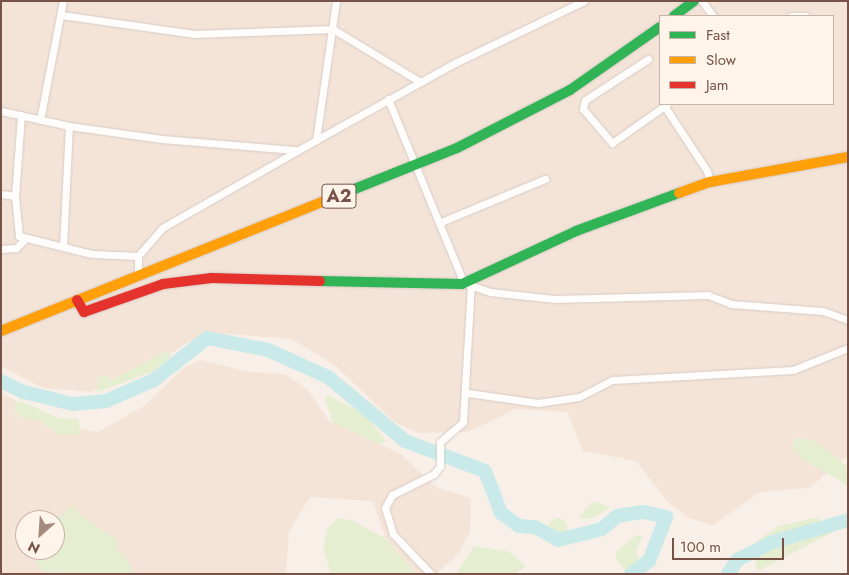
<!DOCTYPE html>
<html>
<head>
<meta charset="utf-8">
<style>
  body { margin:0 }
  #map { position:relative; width:849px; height:575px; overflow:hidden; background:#f8f0e8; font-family:Jost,sans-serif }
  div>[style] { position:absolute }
  .residential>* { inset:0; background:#f4e4d8 }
  .green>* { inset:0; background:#e6eed1 }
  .round { border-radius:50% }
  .river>* { height:14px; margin:-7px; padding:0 7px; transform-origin:7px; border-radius:7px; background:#c9eae8 }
  .roads { filter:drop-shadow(0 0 1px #d6cbc5) drop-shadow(0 0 1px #d6cbc5) }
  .street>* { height:7px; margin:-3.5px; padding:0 3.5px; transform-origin:3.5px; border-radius:3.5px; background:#fefdfc }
  .fast>* { height:10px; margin:-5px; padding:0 5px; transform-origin:5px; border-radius:5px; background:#30b455 }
  .slow>* { height:10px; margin:-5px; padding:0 5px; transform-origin:5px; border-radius:5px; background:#ff9f0a }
  .jam>* { height:10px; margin:-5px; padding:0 5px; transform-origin:5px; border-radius:5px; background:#e5322d }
  span { translate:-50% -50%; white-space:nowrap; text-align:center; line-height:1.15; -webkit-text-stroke:4.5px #fff4e9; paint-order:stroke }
  .shield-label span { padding:1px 4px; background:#fff4e9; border:1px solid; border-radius:4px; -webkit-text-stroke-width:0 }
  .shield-label { font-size:18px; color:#775246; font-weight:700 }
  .frame { position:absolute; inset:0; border:2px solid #775246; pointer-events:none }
  .legend { position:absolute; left:659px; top:15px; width:175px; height:90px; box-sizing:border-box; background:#fff4e9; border:1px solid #c9b3a8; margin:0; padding:6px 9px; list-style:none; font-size:15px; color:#775246 }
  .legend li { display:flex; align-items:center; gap:10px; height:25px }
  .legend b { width:25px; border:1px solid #c9b3a8 }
  .north { position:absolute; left:15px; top:510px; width:50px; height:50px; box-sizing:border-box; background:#fff4e9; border:1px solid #c9b3a8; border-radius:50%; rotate:206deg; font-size:14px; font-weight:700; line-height:20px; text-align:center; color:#775246 }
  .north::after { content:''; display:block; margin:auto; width:18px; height:22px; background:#a4897f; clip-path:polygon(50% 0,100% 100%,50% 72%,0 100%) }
  .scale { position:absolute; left:672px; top:538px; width:112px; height:22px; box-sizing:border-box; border:2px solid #775246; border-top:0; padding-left:6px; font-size:15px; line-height:18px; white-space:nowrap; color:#775246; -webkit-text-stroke:4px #fff4e9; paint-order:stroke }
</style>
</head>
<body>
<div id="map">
  <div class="residential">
    <i style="clip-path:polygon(evenodd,1px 1px,848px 1px,848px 456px,809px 488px,760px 492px,713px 525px,688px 518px,666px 500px,636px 461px,583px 451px,567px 412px,516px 409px,468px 432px,418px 433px,393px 421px,337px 367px,292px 339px,217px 333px,192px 340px,156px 363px,91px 392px,43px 388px,1px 366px,1px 1px,660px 16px,833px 16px,833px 104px,660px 104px,660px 16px)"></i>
    <i style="clip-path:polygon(evenodd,201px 360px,249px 372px,285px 374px,308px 390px,329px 421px,399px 453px,438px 488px,471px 498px,470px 532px,459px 553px,436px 574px,416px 574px,385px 538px,373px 501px,310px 497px,289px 532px,286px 574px,1px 574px,1px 393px,61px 425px,97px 432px,144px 406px,185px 367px,201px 360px,25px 520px,55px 520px,55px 550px,25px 550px,25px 520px)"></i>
  </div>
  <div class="green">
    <i style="clip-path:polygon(163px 352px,170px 353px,170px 358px,154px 371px,98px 392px,97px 379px,101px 375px,115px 379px)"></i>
    <i style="clip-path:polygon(328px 395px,366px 415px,386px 441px,379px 444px,333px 423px,325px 399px)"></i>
    <i style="clip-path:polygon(18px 400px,59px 418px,78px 419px,81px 434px,60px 435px,40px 421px,19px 417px,14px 408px)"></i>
    <i style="clip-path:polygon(796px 438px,814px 440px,848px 467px,848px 486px,804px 460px,791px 447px)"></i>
    <i style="clip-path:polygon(593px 501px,611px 507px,591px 519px,578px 518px)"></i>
    <i style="clip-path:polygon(74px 505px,84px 518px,117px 540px,117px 549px,129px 562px,132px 574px,42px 572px,30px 550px,55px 550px,55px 520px,25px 520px,25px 528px,23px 522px,29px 514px,61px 516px)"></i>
    <i style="clip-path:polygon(819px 517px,819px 530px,839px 529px,760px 570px,755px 568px,757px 556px,751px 548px,755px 543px,778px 526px)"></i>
    <i class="round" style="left:549px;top:518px;width:18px;height:18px"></i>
    <i style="clip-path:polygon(338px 518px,353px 521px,385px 538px,416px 574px,331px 574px,323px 548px,327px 529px)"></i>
    <i style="clip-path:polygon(636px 535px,643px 536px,636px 550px,640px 560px,626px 572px,616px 560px,616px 552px)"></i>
    <i style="clip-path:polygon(474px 546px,508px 551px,526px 566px,515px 574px,456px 574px)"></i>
  </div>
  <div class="river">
    <i style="left:1px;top:381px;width:25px;rotate:26deg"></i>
    <i style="left:24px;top:392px;width:50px;rotate:13.8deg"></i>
    <i style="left:73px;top:404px;width:33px;rotate:-5deg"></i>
    <i style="left:106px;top:401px;width:52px;rotate:-23.6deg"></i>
    <i style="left:154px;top:380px;width:68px;rotate:-38.4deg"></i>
    <i style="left:207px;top:338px;width:62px;rotate:11.1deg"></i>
    <i style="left:268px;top:350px;width:66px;rotate:24.2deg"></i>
    <i style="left:328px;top:377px;width:100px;rotate:39.7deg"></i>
    <i style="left:405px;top:441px;width:85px;rotate:20.6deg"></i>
    <i style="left:485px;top:471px;width:45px;rotate:69.1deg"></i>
    <i style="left:501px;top:513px;width:22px;rotate:36deg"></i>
    <i style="left:519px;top:526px;width:16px;rotate:4deg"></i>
    <i style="left:535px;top:527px;width:26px;rotate:29deg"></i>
    <i style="left:558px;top:540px;width:45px;rotate:-14deg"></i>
    <i style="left:602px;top:529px;width:20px;rotate:-41deg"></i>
    <i style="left:617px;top:516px;width:26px;rotate:-9deg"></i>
    <i style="left:643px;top:512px;width:24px;rotate:12deg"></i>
    <i style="left:666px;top:517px;width:47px;rotate:111.1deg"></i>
    <i style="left:649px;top:561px;width:22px;rotate:144deg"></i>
    <i style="left:728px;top:574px;width:17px;rotate:-57deg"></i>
    <i style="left:737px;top:560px;width:40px;rotate:-26.6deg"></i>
    <i style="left:773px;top:542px;width:78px;rotate:-16.3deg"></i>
  </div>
  <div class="roads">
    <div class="street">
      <i style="left:702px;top:1px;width:19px;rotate:54deg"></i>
      <i style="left:61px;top:15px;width:135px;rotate:8.1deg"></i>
      <i style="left:195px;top:34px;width:138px;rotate:-2.1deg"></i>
      <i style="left:333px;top:29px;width:102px;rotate:31.3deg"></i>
      <i style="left:791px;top:16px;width:15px"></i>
      <i style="left:648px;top:59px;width:75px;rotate:146.9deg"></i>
      <i style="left:585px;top:100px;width:9px;rotate:103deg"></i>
      <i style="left:583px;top:109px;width:45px;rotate:49.5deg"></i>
      <i style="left:612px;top:143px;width:67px;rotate:-35.3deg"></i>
      <i style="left:388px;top:99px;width:199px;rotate:67.6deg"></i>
      <i style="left:464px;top:283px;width:28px;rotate:19deg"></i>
      <i style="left:490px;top:292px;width:65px;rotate:6.1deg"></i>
      <i style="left:555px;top:299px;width:153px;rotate:-1.5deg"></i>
      <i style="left:708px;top:295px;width:25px;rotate:21deg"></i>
      <i style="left:731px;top:304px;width:92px;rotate:4.4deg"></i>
      <i style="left:823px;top:311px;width:27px;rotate:20deg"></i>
      <i style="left:665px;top:107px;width:77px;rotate:56.7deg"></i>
      <i style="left:707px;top:171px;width:11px;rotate:75deg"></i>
      <i style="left:1px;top:111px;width:70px;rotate:12.4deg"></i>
      <i style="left:69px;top:126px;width:94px;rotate:8deg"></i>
      <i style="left:162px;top:139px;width:133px;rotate:4.7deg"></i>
      <i style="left:21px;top:115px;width:81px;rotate:94.2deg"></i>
      <i style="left:15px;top:196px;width:40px;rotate:84.3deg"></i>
      <i style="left:19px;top:236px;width:75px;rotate:13.9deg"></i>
      <i style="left:92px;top:254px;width:46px;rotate:2.5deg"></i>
      <i style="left:40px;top:120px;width:121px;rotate:-79.1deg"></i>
      <i style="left:316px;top:140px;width:159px;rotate:-29deg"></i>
      <i style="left:455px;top:63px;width:143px;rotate:-25.7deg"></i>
      <i style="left:1px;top:194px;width:14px;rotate:8deg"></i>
      <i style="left:441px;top:222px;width:113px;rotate:-22.5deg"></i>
      <i style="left:63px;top:247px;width:121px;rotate:-87.2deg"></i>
      <i style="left:1px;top:249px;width:15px;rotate:-4deg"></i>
      <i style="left:16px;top:248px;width:11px;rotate:-45deg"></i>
      <i style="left:138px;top:275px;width:19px;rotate:-90deg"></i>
      <i style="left:138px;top:256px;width:37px;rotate:-49deg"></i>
      <i style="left:162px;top:228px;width:177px;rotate:-29.7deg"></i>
      <i style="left:316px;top:140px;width:140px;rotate:-81.8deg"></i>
      <i style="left:468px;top:393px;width:71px;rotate:8.1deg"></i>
      <i style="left:538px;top:403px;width:41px;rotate:-8.3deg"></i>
      <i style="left:579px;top:397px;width:38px;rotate:-27deg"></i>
      <i style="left:613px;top:380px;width:180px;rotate:-3.2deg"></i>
      <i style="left:793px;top:370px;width:59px;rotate:-21.8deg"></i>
      <i style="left:431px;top:574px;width:55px;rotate:-133.5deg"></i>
      <i style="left:393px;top:534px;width:27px;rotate:-107deg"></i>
      <i style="left:385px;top:508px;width:15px;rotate:-62deg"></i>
      <i style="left:392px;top:495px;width:47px;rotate:-26.6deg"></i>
      <i style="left:434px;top:474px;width:10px;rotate:-53deg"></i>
      <i style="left:440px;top:466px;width:24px;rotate:-90deg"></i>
      <i style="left:440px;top:442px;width:30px;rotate:-41deg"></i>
      <i style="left:463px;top:422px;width:137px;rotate:-86.7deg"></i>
    </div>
    <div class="fast">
      <i style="left:674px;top:16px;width:25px;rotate:-37deg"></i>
      <i style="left:347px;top:192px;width:118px;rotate:-21.8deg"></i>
      <i style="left:457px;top:148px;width:127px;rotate:-27.2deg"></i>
      <i style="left:570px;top:90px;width:110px;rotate:-35deg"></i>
      <i style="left:320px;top:281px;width:142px;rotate:1.2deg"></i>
      <i style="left:462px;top:284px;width:126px;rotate:-24.9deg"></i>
      <i style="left:576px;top:231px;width:110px;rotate:-20.3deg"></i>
    </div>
    <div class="slow">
      <i style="left:679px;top:193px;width:33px;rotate:-20deg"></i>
      <i style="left:710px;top:182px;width:140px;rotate:-10.3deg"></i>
      <i style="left:1px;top:331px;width:373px;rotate:-21.9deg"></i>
    </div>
    <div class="jam">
      <i style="left:77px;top:300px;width:14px;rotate:60deg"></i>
      <i style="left:84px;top:312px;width:84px;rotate:-19.5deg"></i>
      <i style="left:163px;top:284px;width:49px;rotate:-7deg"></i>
      <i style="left:212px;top:278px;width:108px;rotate:1.6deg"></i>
    </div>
  </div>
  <div class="shield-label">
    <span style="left:339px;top:196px">A2</span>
  </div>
  <div class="frame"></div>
  <ul class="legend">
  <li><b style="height:6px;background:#30b455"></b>Fast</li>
  <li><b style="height:6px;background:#ff9f0a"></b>Slow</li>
  <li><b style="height:6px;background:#e5322d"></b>Jam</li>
  </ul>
  <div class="north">N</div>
  <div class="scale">100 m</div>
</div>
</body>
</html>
